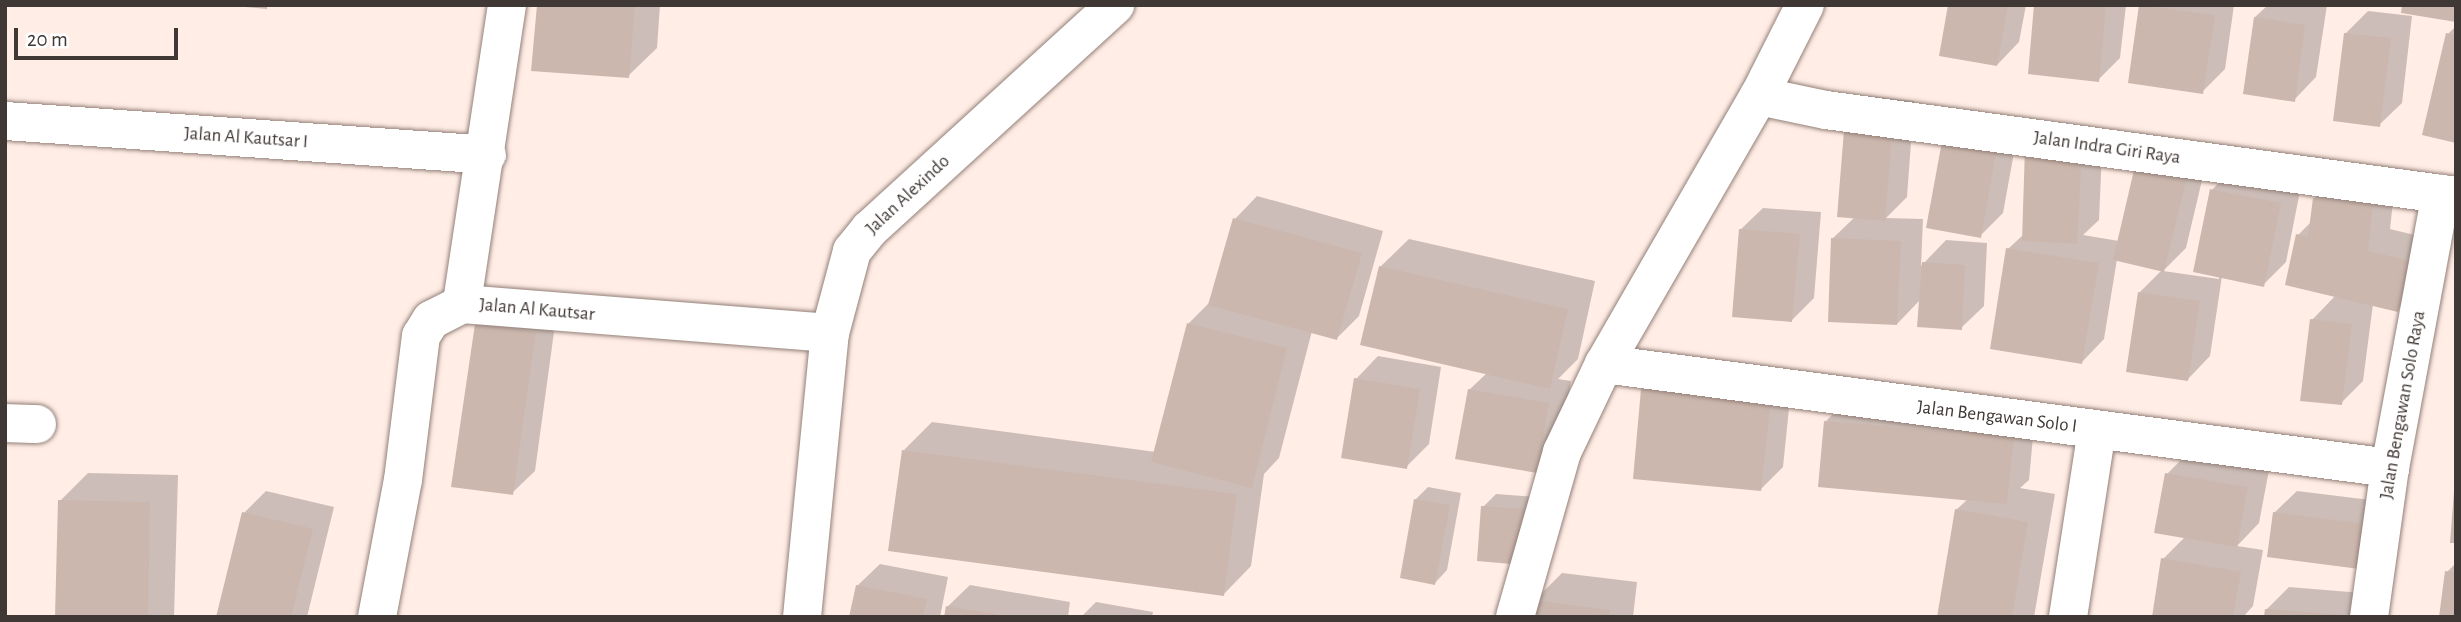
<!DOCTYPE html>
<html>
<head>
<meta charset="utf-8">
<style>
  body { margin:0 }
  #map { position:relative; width:2461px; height:622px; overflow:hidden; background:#ffede6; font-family:"Alegreya Sans",sans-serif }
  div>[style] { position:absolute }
  .shadow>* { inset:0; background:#0003 }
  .building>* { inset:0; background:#ccb7ae }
  .roads { filter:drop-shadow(0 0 2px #938078) drop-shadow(0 0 2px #938078) }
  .minor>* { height:38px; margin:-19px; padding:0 19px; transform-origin:19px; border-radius:19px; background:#fff }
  span { translate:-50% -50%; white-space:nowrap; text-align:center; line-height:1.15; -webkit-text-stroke:5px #fff; paint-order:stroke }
  .street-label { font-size:19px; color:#403834 }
  .frame { position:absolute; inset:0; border:7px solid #403834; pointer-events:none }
  .scale { position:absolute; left:14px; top:28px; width:164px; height:32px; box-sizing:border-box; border:4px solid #403834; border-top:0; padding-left:9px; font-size:21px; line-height:24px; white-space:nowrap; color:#403834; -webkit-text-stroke:5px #fff; paint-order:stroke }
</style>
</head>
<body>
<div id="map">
  <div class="shadow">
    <i style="clip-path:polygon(538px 5px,660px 5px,657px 48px,628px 76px)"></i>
    <i style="clip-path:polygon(1950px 5px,2026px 5px,2019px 42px,1997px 65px)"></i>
    <i style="clip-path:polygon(2036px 5px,2126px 5px,2120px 58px,2098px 80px)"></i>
    <i style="clip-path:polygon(2141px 5px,2234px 5px,2225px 69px,2202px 92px,2130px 81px)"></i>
    <i style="clip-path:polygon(2268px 5px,2327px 5px,2316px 77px,2294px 100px,2255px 17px)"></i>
    <i style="clip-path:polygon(2368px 11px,2412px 16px,2402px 103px,2379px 125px,2345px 34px)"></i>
    <i style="clip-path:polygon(2456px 26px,2456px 141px,2448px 34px)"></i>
    <i style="clip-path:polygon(1869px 96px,1914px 101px,1907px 197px,1886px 218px,1923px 219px,1921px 266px,1946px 240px,1987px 243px,1984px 306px,1961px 328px,1921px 299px,1897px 324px,1833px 238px,1855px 217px,1847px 119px)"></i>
    <i style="clip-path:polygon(2019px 125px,2003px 213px,1980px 236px,1928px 226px)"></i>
    <i style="clip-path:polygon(2049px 125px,2103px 128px,2099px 220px,2083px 235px,2119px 241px,2136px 171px,2207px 159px,2186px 248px,2163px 271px,2219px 279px,2212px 190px,2234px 167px,2302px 181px,2286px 262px,2263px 285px,2222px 276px,2210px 356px,2188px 379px,2139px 293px,2162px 270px,2117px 259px,2104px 339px,2082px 362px,2008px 249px,2024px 234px)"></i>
    <i style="clip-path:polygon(2337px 176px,2395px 183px,2390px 229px,2431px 239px,2420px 288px,2397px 310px,2373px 304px,2363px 381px,2341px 403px,2312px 320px,2336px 295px,2298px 235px,2312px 221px,2314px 199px)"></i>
    <i style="clip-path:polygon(1257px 196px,1383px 231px,1359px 316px,1337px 338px,1312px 331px,1279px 458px,1264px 474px,1251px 566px,1223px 595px,904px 450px,932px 422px,1156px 452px,1188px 324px,1211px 301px,1235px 219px)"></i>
    <i style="clip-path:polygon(1763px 208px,1821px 212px,1814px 298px,1792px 320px,1740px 230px)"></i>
    <i style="clip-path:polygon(1409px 239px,1595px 281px,1578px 359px,1558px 379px,1571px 381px,1558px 449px,1536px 471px,1469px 390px,1487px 373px,1380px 267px)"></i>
    <i style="clip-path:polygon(557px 310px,535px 471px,512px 493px,477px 325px)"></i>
    <i style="clip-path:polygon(1378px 356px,1441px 367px,1429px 444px,1406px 467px,1356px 379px)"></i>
    <i style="clip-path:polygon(1665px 367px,1792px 379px,1783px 467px,1761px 489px,1643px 390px)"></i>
    <i style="clip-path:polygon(1848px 399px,2035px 415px,2029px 480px,2020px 488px,2055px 494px,2034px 617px,1939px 617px,1956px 510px,1968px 499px,1826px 421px)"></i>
    <i style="clip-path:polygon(2189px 452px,2270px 465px,2259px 523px,2237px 546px,2263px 550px,2253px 606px,2243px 617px,2153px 617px,2163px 559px,2185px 537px,2167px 474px)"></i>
    <i style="clip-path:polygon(88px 473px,178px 475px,174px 617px,57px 617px,60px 501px)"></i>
    <i style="clip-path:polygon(1428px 487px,1461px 493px,1447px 570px,1435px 583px,1416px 499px)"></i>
    <i style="clip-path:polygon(266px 491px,334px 507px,307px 617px,218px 617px,244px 513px)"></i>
    <i style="clip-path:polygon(2297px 491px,2403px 504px,2397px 547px,2274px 513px)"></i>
    <i style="clip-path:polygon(1496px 494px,1538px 497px,1522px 563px,1483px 507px)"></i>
    <i style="clip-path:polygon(2456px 563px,2456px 617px,2447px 572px)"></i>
    <i style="clip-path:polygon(880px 564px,948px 577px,940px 617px,851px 617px,857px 586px)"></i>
    <i style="clip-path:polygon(1562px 573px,1637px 582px,1633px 617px,1532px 617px,1534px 601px)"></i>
    <i style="clip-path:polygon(970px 585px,1070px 602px,1068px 617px,946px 617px,947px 607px)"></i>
    <i style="clip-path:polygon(2289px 587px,2374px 594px,2373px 617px,2266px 617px,2266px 610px)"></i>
    <i style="clip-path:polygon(1096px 602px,1153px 612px,1152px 617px,1081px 617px)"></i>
  </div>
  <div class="building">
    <i style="clip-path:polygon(224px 5px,267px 5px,267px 9px)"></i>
    <i style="clip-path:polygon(537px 5px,635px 5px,629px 78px,531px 71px)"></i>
    <i style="clip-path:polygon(1948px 5px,2008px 5px,1997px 66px,1939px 56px)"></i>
    <i style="clip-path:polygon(2034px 5px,2106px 5px,2099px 82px,2028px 74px)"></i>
    <i style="clip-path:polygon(2139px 5px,2215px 15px,2203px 94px,2128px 83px)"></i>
    <i style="clip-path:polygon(2402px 5px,2456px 5px,2456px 22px,2401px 13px)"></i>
    <i style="clip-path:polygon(2254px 17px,2305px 25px,2295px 102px,2243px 94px)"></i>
    <i style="clip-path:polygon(2344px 33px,2391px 38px,2380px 127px,2333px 121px)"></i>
    <i style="clip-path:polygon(2446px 33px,2456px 35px,2456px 143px,2422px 135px)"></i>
    <i style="clip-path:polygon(1845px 118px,1893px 123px,1885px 221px,1837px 217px)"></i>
    <i style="clip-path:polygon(1943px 136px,1997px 147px,1981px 238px,1926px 228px)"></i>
    <i style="clip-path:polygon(2025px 147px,2082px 150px,2077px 244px,2022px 241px)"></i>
    <i style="clip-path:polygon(2134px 170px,2186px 181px,2164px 272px,2113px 260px)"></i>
    <i style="clip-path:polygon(2210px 189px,2281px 203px,2264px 287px,2193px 272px)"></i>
    <i style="clip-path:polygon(2313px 198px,2373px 205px,2368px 251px,2410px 261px,2398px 312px,2285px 285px,2296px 234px,2308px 237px)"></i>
    <i style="clip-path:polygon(1233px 218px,1362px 253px,1337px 340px,1208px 305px)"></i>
    <i style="clip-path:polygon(1739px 229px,1800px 234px,1792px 322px,1732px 317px)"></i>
    <i style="clip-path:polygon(1831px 238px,1901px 241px,1897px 325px,1828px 322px)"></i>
    <i style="clip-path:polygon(2006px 248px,2099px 263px,2082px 364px,1990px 349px)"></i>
    <i style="clip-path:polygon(1922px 262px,1965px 265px,1962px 330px,1917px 327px)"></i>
    <i style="clip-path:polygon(1379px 266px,1568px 309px,1550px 389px,1360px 345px)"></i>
    <i style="clip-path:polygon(2138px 292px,2200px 301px,2188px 381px,2126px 372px)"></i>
    <i style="clip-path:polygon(2310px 319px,2352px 324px,2342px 405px,2300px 401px)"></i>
    <i style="clip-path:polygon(1187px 323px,1287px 348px,1252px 488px,1151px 462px)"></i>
    <i style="clip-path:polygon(475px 324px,536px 332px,513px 495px,451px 487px)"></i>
    <i style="clip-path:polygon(1354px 378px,1420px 389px,1407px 469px,1341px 458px)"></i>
    <i style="clip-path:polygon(1468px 389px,1549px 403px,1537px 473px,1455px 459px)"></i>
    <i style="clip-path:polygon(1641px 389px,1771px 401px,1761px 491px,1633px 479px)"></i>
    <i style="clip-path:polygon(1824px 421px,2014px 437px,2007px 504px,1818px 487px)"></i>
    <i style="clip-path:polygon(902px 450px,1237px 494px,1224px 596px,888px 551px)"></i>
    <i style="clip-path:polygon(2165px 473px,2248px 487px,2237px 547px,2154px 533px)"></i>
    <i style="clip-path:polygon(2454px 491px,2456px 491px,2456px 543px,2450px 543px)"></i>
    <i style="clip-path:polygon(1414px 499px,1450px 505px,1435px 585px,1400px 578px)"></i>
    <i style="clip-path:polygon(58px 500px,150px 502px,148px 617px,55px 617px)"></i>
    <i style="clip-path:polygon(1481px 506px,1527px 509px,1523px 565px,1477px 561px)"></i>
    <i style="clip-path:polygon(1955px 509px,2028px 522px,2012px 617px,1937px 617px)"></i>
    <i style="clip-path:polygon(242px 512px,313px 529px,291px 617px,216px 617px)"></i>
    <i style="clip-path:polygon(2273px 512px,2382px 526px,2375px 571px,2267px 557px)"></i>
    <i style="clip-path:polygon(2161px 558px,2241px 572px,2233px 617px,2152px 617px)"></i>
    <i style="clip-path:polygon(2445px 571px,2456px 572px,2456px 617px,2439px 617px)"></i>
    <i style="clip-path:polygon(856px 585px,927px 599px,923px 617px,849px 617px)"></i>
    <i style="clip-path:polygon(1532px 600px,1610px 610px,1609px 617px,1530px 617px)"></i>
    <i style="clip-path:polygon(946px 606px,999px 615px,999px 617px,944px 617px)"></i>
    <i style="clip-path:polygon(2265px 609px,2344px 615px,2344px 617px,2264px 617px)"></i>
  </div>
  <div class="roads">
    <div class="minor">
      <i style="left:507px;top:5px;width:302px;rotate:98.6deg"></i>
      <i style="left:462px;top:304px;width:369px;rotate:4.5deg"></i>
      <i style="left:1759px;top:96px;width:68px;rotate:11.8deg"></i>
      <i style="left:1826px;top:110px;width:636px;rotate:7.77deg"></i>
      <i style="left:5px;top:121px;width:483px;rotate:4deg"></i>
      <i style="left:1604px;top:364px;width:793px;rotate:7.54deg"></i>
      <i style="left:5px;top:423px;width:32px;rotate:2deg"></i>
      <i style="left:377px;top:617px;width:139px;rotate:-79.3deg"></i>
      <i style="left:403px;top:480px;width:145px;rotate:-82.9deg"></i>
      <i style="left:421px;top:336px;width:19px;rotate:-58deg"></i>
      <i style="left:431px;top:320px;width:35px;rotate:-27deg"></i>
      <i style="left:802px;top:617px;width:285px;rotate:-84.4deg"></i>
      <i style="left:830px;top:333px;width:85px;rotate:-75deg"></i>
      <i style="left:852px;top:251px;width:28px;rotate:-51deg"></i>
      <i style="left:870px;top:229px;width:332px;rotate:-42.4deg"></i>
      <i style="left:1515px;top:617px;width:172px;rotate:-74.1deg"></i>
      <i style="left:1562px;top:452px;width:98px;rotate:-64.5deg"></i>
      <i style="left:1604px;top:364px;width:310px;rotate:-60deg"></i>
      <i style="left:1759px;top:96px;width:102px;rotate:-63.2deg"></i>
      <i style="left:2068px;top:617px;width:189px;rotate:-81.2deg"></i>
      <i style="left:2369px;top:617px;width:150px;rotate:-82deg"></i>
      <i style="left:2390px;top:468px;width:279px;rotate:-79.5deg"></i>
    </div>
  </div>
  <div class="street-label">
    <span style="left:246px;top:138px;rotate:4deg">Jalan Al Kautsar I</span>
    <span style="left:2107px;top:148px;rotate:8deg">Jalan Indra Giri Raya</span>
    <span style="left:908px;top:195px;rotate:-43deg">Jalan Alexindo</span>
    <span style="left:537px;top:310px;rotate:5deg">Jalan Al Kautsar</span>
    <span style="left:2403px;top:405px;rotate:-80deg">Jalan Bengawan Solo Raya</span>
    <span style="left:1997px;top:417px;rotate:7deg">Jalan Bengawan Solo I</span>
  </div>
  <div class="frame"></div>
  <div class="scale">20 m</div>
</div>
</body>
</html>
